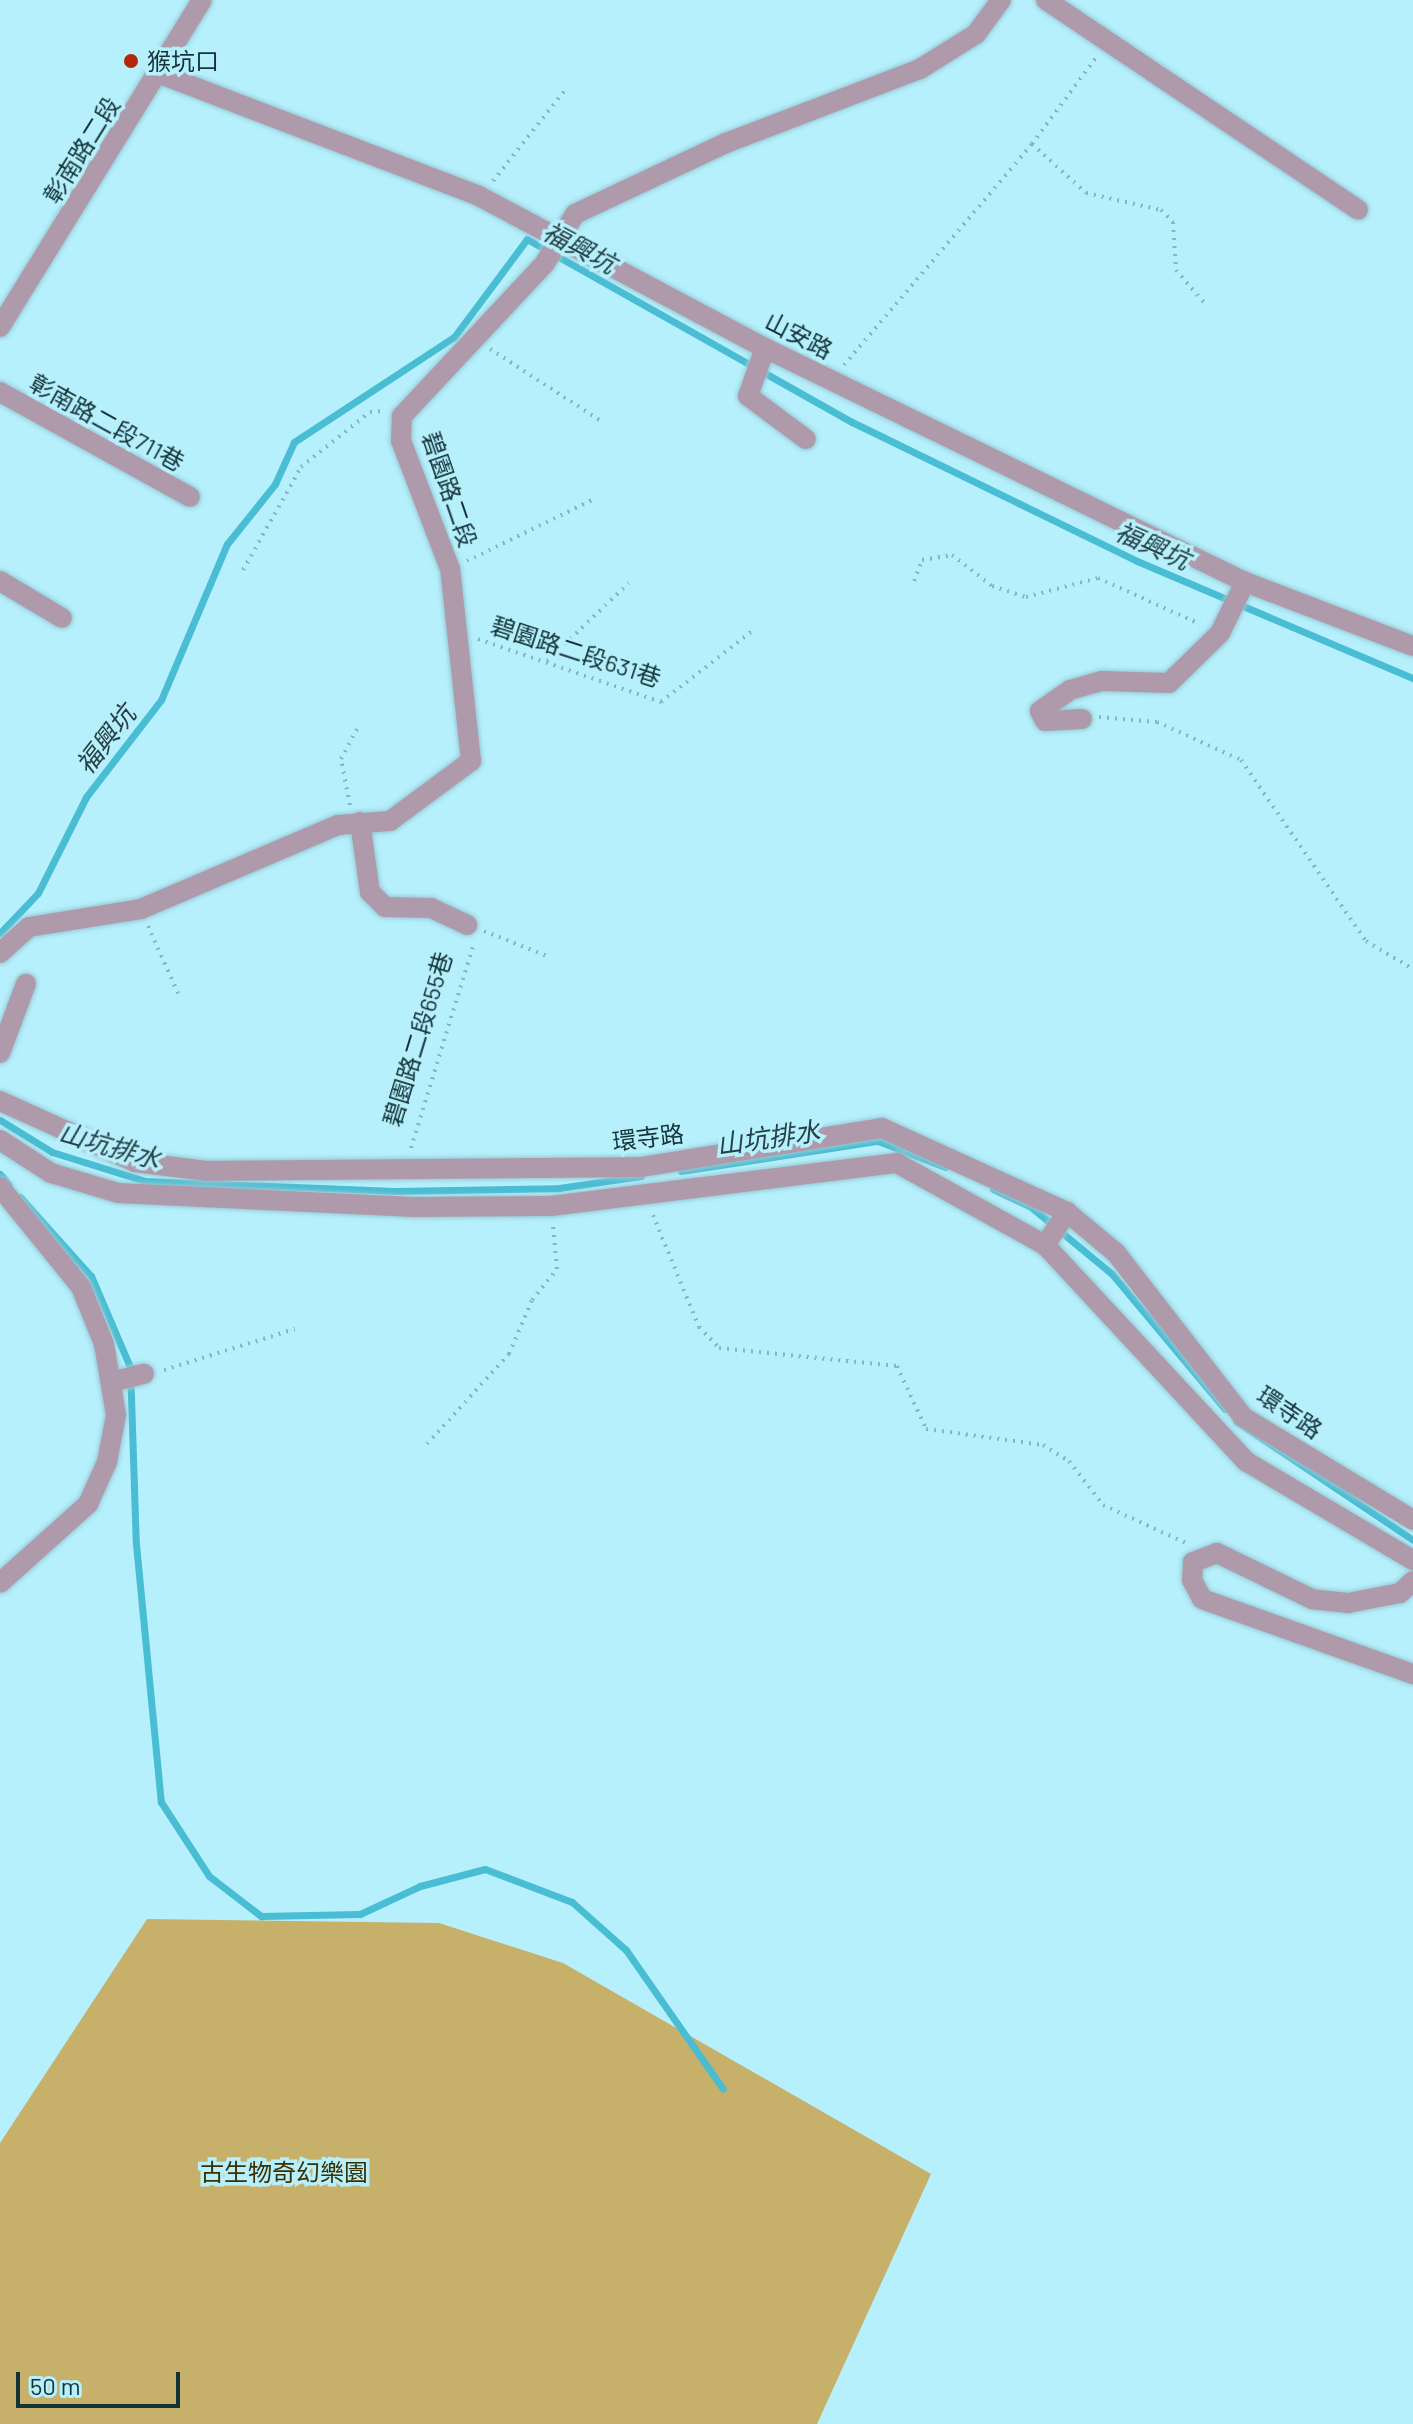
<!DOCTYPE html>
<html>
<head>
<meta charset="utf-8">
<style>
  body { margin:0 }
  #map { position:relative; width:1413px; height:2424px; overflow:hidden; background:#b6f0fc; font-family:Barlow,"Noto Sans TC",sans-serif }
  div>[style] { position:absolute }
  .green>* { inset:0; background:#c6b06a }
  .stream>* { height:7px; margin:-3.5px; padding:0 3.5px; transform-origin:3.5px; border-radius:3.5px; background:#49bdd3 }
  .path>* { height:4px; margin-top:-2px; transform-origin:0; background:repeating-linear-gradient(90deg,#85b7c1 0 2px,transparent 0 8px) }
  .roads { filter:drop-shadow(0 0 2px #96cad5) drop-shadow(0 0 2px #96cad5) }
  .minor>* { height:20px; margin:-10px; padding:0 10px; transform-origin:10px; border-radius:10px; background:#af9aab }
  .dots>* { width:22px; height:22px; translate:-50% -50%; box-sizing:border-box; border:4px solid #b6f0fc; border-radius:50% }
  span { translate:-50% -50%; white-space:nowrap; text-align:center; line-height:1.15; -webkit-text-stroke:7px #b6f0fc; paint-order:stroke }
  .poi-label { font-size:24px; color:#143339 }
  .left { translate:0 -50%; text-align:left }
  .street-label { font-size:24px; color:#143339 }
  .park-label { font-size:24px; color:#3d3000 }
  .water-label { font-size:26px; color:#264045; font-style:italic }
  .scale { position:absolute; left:16px; top:2372px; width:164px; height:36px; box-sizing:border-box; border:4px solid #143339; border-top:0; padding-left:10px; font-size:24px; line-height:28px; white-space:nowrap; color:#143339; -webkit-text-stroke:6px #b6f0fc; paint-order:stroke }
</style>
</head>
<body>
<div id="map">
  <div class="green">
    <i style="clip-path:polygon(147px 1919px,439px 1923px,563px 1963px,931px 2174px,817px 2424px,0 2424px,0 2143px)"></i>
  </div>
  <div class="stream">
    <i style="left:0;top:933px;width:55px;rotate:-46.5deg"></i>
    <i style="left:38px;top:893px;width:107px;rotate:-63.4deg"></i>
    <i style="left:86px;top:797px;width:123px;rotate:-52.3deg"></i>
    <i style="left:161px;top:700px;width:169px;rotate:-67.1deg"></i>
    <i style="left:227px;top:544px;width:77px;rotate:-51.3deg"></i>
    <i style="left:275px;top:484px;width:46px;rotate:-65.7deg"></i>
    <i style="left:294px;top:442px;width:191px;rotate:-33.3deg"></i>
    <i style="left:454px;top:337px;width:122px;rotate:-53.3deg"></i>
    <i style="left:527px;top:239px;width:373px;rotate:29.4deg"></i>
    <i style="left:852px;top:422px;width:317px;rotate:26deg"></i>
    <i style="left:1137px;top:561px;width:300px;rotate:23deg"></i>
    <i style="left:0;top:1120px;width:61px;rotate:31.6deg"></i>
    <i style="left:52px;top:1152px;width:97px;rotate:17.3deg"></i>
    <i style="left:145px;top:1181px;width:250px;rotate:2.3deg"></i>
    <i style="left:395px;top:1191px;width:164px;rotate:-1deg"></i>
    <i style="left:559px;top:1188px;width:83px;rotate:-8.3deg"></i>
    <i style="left:681px;top:1171px;width:199px;rotate:-8.7deg"></i>
    <i style="left:878px;top:1141px;width:72px;rotate:21.2deg"></i>
    <i style="left:0;top:1174px;width:14px;rotate:51deg"></i>
    <i style="left:993px;top:1189px;width:42px;rotate:25.3deg"></i>
    <i style="left:1031px;top:1207px;width:105px;rotate:39.6deg"></i>
    <i style="left:1112px;top:1274px;width:176px;rotate:50.1deg"></i>
    <i style="left:20px;top:1197px;width:106px;rotate:48.1deg"></i>
    <i style="left:91px;top:1276px;width:99px;rotate:66.8deg"></i>
    <i style="left:130px;top:1367px;width:177px;rotate:88.1deg"></i>
    <i style="left:136px;top:1544px;width:259px;rotate:84.5deg"></i>
    <i style="left:161px;top:1802px;width:88px;rotate:57deg"></i>
    <i style="left:209px;top:1876px;width:66px;rotate:37.6deg"></i>
    <i style="left:261px;top:1916px;width:99px;rotate:-1.2deg"></i>
    <i style="left:360px;top:1914px;width:66px;rotate:-25deg"></i>
    <i style="left:420px;top:1886px;width:67px;rotate:-14.7deg"></i>
    <i style="left:485px;top:1869px;width:93px;rotate:20.8deg"></i>
    <i style="left:572px;top:1902px;width:72px;rotate:41.6deg"></i>
    <i style="left:626px;top:1950px;width:169px;rotate:55.1deg"></i>
    <i style="left:1236px;top:1421px;width:213px;rotate:33.9deg"></i>
  </div>
  <div class="path">
    <i style="left:1032px;top:144px;width:73px;rotate:42.2deg"></i>
    <i style="left:1086px;top:193px;width:77px;rotate:12.8deg"></i>
    <i style="left:1161px;top:210px;width:17px;rotate:45deg"></i>
    <i style="left:1173px;top:222px;width:48px;rotate:86.4deg"></i>
    <i style="left:1176px;top:270px;width:46px;rotate:49.4deg"></i>
    <i style="left:493px;top:181px;width:117px;rotate:-51.6deg"></i>
    <i style="left:490px;top:349px;width:132px;rotate:33deg"></i>
    <i style="left:844px;top:365px;width:290px;rotate:-49.6deg"></i>
    <i style="left:1032px;top:144px;width:109px;rotate:-53.5deg"></i>
    <i style="left:467px;top:561px;width:144px;rotate:-26deg"></i>
    <i style="left:243px;top:570px;width:118px;rotate:-60.6deg"></i>
    <i style="left:301px;top:467px;width:88px;rotate:-38.6deg"></i>
    <i style="left:370px;top:412px;width:14px;rotate:-4deg"></i>
    <i style="left:914px;top:581px;width:22px;rotate:-69deg"></i>
    <i style="left:922px;top:560px;width:30px;rotate:-9deg"></i>
    <i style="left:952px;top:555px;width:51px;rotate:37.8deg"></i>
    <i style="left:992px;top:586px;width:36px;rotate:18deg"></i>
    <i style="left:1026px;top:597px;width:74px;rotate:-14.8deg"></i>
    <i style="left:1098px;top:578px;width:112px;rotate:24.3deg"></i>
    <i style="left:478px;top:639px;width:194px;rotate:19deg"></i>
    <i style="left:661px;top:702px;width:120px;rotate:-37.9deg"></i>
    <i style="left:547px;top:661px;width:113px;rotate:-43.6deg"></i>
    <i style="left:1099px;top:717px;width:58px;rotate:4.9deg"></i>
    <i style="left:1157px;top:722px;width:92px;rotate:24.3deg"></i>
    <i style="left:1241px;top:760px;width:220px;rotate:55.4deg"></i>
    <i style="left:1366px;top:941px;width:55px;rotate:30.8deg"></i>
    <i style="left:350px;top:805px;width:47px;rotate:-101.1deg"></i>
    <i style="left:341px;top:759px;width:34px;rotate:-62deg"></i>
    <i style="left:148px;top:926px;width:79px;rotate:66deg"></i>
    <i style="left:484px;top:931px;width:68px;rotate:21.6deg"></i>
    <i style="left:411px;top:1148px;width:211px;rotate:-72.9deg"></i>
    <i style="left:653px;top:1215px;width:121px;rotate:67.7deg"></i>
    <i style="left:699px;top:1327px;width:29px;rotate:46deg"></i>
    <i style="left:719px;top:1348px;width:179px;rotate:5.8deg"></i>
    <i style="left:897px;top:1366px;width:69px;rotate:65.3deg"></i>
    <i style="left:926px;top:1429px;width:118px;rotate:7.8deg"></i>
    <i style="left:1043px;top:1445px;width:31px;rotate:32deg"></i>
    <i style="left:1069px;top:1461px;width:56px;rotate:52.3deg"></i>
    <i style="left:1103px;top:1505px;width:91px;rotate:24.6deg"></i>
    <i style="left:164px;top:1370px;width:137px;rotate:-17.4deg"></i>
    <i style="left:427px;top:1444px;width:122px;rotate:-47.7deg"></i>
    <i style="left:509px;top:1354px;width:59px;rotate:-66.9deg"></i>
    <i style="left:532px;top:1300px;width:40px;rotate:-51deg"></i>
    <i style="left:557px;top:1269px;width:44px;rotate:-95.2deg"></i>
  </div>
  <div class="roads">
    <div class="minor">
      <i style="left:1046px;top:0;width:376px;rotate:33.9deg"></i>
      <i style="left:160px;top:74px;width:342px;rotate:20.9deg"></i>
      <i style="left:479px;top:196px;width:324px;rotate:28deg"></i>
      <i style="left:765px;top:348px;width:534px;rotate:25.99deg"></i>
      <i style="left:1245px;top:582px;width:180px;rotate:20.9deg"></i>
      <i style="left:0;top:327px;width:384px;rotate:-58.3deg"></i>
      <i style="left:765px;top:348px;width:51px;rotate:109.5deg"></i>
      <i style="left:748px;top:396px;width:72px;rotate:36.6deg"></i>
      <i style="left:0;top:392px;width:217px;rotate:28.9deg"></i>
      <i style="left:0;top:581px;width:72px;rotate:30.8deg"></i>
      <i style="left:1082px;top:719px;width:37px;rotate:177deg"></i>
      <i style="left:1045px;top:721px;width:11px;rotate:-117deg"></i>
      <i style="left:1040px;top:711px;width:37px;rotate:-35deg"></i>
      <i style="left:1070px;top:690px;width:33px;rotate:-16deg"></i>
      <i style="left:1102px;top:681px;width:67px;rotate:1.7deg"></i>
      <i style="left:1169px;top:683px;width:71px;rotate:-44.4deg"></i>
      <i style="left:1220px;top:633px;width:57px;rotate:-63.9deg"></i>
      <i style="left:360px;top:822px;width:71px;rotate:81.9deg"></i>
      <i style="left:370px;top:892px;width:21px;rotate:45deg"></i>
      <i style="left:385px;top:907px;width:46px;rotate:1.2deg"></i>
      <i style="left:431px;top:908px;width:40px;rotate:25deg"></i>
      <i style="left:0;top:953px;width:39px;rotate:-42deg"></i>
      <i style="left:29px;top:927px;width:113px;rotate:-9.1deg"></i>
      <i style="left:141px;top:909px;width:214px;rotate:-23.1deg"></i>
      <i style="left:338px;top:825px;width:52px;rotate:-4.4deg"></i>
      <i style="left:390px;top:821px;width:101px;rotate:-36.5deg"></i>
      <i style="left:471px;top:761px;width:193px;rotate:-96.2deg"></i>
      <i style="left:450px;top:569px;width:137px;rotate:-110.9deg"></i>
      <i style="left:401px;top:441px;width:25px;rotate:-88deg"></i>
      <i style="left:402px;top:416px;width:209px;rotate:-46.9deg"></i>
      <i style="left:545px;top:263px;width:57px;rotate:-58.5deg"></i>
      <i style="left:575px;top:214px;width:167px;rotate:-25.2deg"></i>
      <i style="left:726px;top:143px;width:208px;rotate:-20.9deg"></i>
      <i style="left:920px;top:69px;width:66px;rotate:-32deg"></i>
      <i style="left:976px;top:34px;width:42px;rotate:-53.7deg"></i>
      <i style="left:0;top:1053px;width:74px;rotate:-69.4deg"></i>
      <i style="left:0;top:1101px;width:148px;rotate:24.3deg"></i>
      <i style="left:135px;top:1162px;width:72px;rotate:7.2deg"></i>
      <i style="left:206px;top:1171px;width:435px;rotate:-0.5deg"></i>
      <i style="left:641px;top:1167px;width:244px;rotate:-9.2deg"></i>
      <i style="left:882px;top:1128px;width:203px;rotate:24.4deg"></i>
      <i style="left:1067px;top:1212px;width:64px;rotate:39.9deg"></i>
      <i style="left:1116px;top:1253px;width:207px;rotate:52.2deg"></i>
      <i style="left:1243px;top:1417px;width:199px;rotate:31.2deg"></i>
      <i style="left:0;top:1140px;width:61px;rotate:32.9deg"></i>
      <i style="left:51px;top:1173px;width:70px;rotate:16.6deg"></i>
      <i style="left:118px;top:1193px;width:296px;rotate:2.7deg"></i>
      <i style="left:414px;top:1207px;width:137px;rotate:-0.4deg"></i>
      <i style="left:551px;top:1206px;width:349px;rotate:-7.1deg"></i>
      <i style="left:897px;top:1163px;width:169px;rotate:29deg"></i>
      <i style="left:1045px;top:1245px;width:296px;rotate:47.1deg"></i>
      <i style="left:1247px;top:1462px;width:193px;rotate:30.6deg"></i>
      <i style="left:0;top:1187px;width:129px;rotate:51deg"></i>
      <i style="left:81px;top:1287px;width:61px;rotate:68deg"></i>
      <i style="left:104px;top:1344px;width:72px;rotate:80.4deg"></i>
      <i style="left:116px;top:1415px;width:48px;rotate:100.8deg"></i>
      <i style="left:107px;top:1462px;width:46px;rotate:114.3deg"></i>
      <i style="left:88px;top:1504px;width:118px;rotate:138.1deg"></i>
      <i style="left:1045px;top:1245px;width:40px;rotate:-56deg"></i>
      <i style="left:111px;top:1382px;width:34px;rotate:-14deg"></i>
      <i style="left:1413px;top:1581px;width:18px;rotate:137deg"></i>
      <i style="left:1400px;top:1593px;width:53px;rotate:169.1deg"></i>
      <i style="left:1348px;top:1603px;width:36px;rotate:-174deg"></i>
      <i style="left:1312px;top:1599px;width:106px;rotate:-154.2deg"></i>
      <i style="left:1217px;top:1553px;width:26px;rotate:159deg"></i>
      <i style="left:1193px;top:1562px;width:18px;rotate:93deg"></i>
      <i style="left:1192px;top:1580px;width:21px;rotate:62deg"></i>
      <i style="left:1202px;top:1599px;width:224px;rotate:19.6deg"></i>
    </div>
  </div>
  <div class="dots">
    <i style="left:131px;top:61px;background:#b3260c"></i>
  </div>
  <div class="poi-label">
    <span class="left" style="left:147px;top:61px">猴坑口</span>
  </div>
  <div class="street-label">
    <span style="left:81px;top:150px;rotate:-58deg">彰南路二段</span>
    <span style="left:799px;top:335px;rotate:27deg">山安路</span>
    <span style="left:107px;top:422px;rotate:29deg">彰南路二段711巷</span>
    <span style="left:450px;top:489px;rotate:71deg">碧園路二段</span>
    <span style="left:576px;top:651px;rotate:18deg">碧園路二段631巷</span>
    <span style="left:417px;top:1039px;rotate:-73deg">碧園路二段655巷</span>
    <span style="left:648px;top:1137px;rotate:-7deg">環寺路</span>
    <span style="left:1290px;top:1412px;rotate:34deg">環寺路</span>
  </div>
  <div class="park-label">
    <span style="left:284px;top:2172px">古生物奇幻樂園</span>
  </div>
  <div class="water-label">
    <span style="left:580px;top:247px;rotate:28deg">福興坑</span>
    <span style="left:1153px;top:545px;rotate:24deg">福興坑</span>
    <span style="left:105px;top:739px;rotate:-52deg">福興坑</span>
    <span style="left:768px;top:1137px;rotate:-8deg">山坑排水</span>
    <span style="left:110px;top:1145px;rotate:16deg">山坑排水</span>
  </div>
  <div class="scale">50 m</div>
</div>
</body>
</html>
